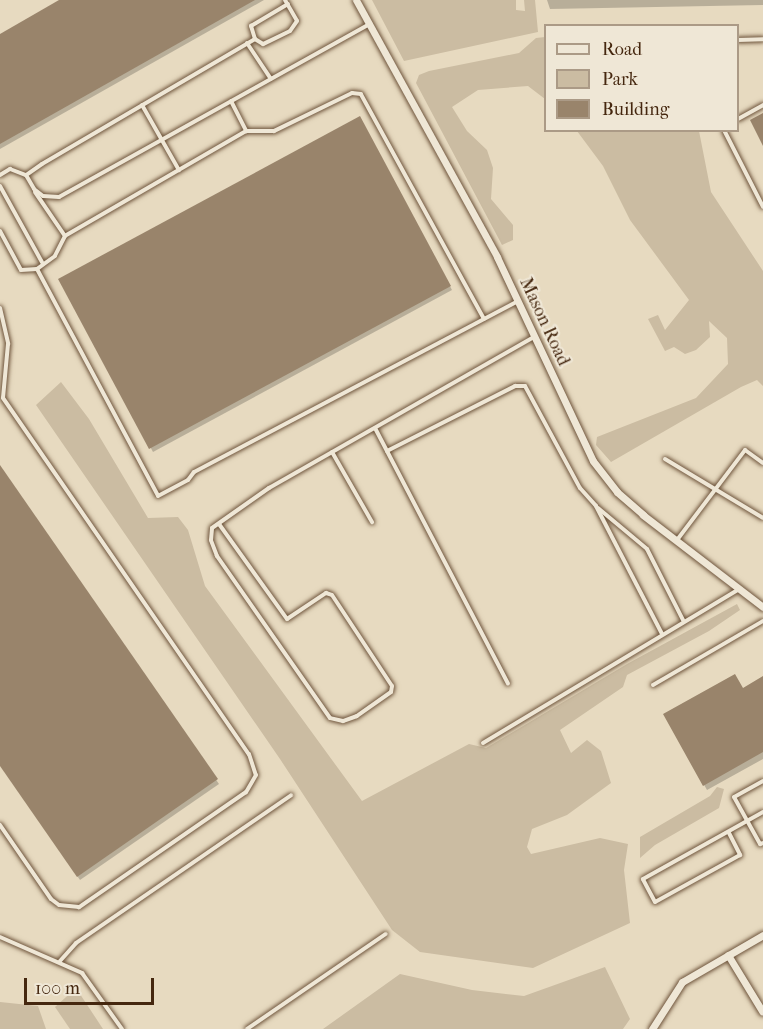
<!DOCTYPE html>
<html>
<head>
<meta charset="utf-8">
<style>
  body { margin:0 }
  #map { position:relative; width:763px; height:1029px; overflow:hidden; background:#e7dac0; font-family:"IM FELL French Canon",serif }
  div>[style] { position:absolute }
  .green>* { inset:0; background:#cbbca2 }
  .shadow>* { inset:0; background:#0003 }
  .building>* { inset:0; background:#99846b }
  .roads { filter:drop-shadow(0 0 2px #6e543b) drop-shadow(0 0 2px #6e543b) }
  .service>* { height:4px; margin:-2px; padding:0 2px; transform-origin:2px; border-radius:2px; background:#efe7d6 }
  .minor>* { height:7px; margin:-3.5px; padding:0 3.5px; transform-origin:3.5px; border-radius:3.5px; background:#efe7d6 }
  span { translate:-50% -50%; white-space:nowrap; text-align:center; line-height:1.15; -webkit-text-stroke:4.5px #efe7d6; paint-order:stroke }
  .street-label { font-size:18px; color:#45270f }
  .legend { position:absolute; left:544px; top:24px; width:195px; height:108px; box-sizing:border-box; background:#efe7d6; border:2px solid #ab9a86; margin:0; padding:8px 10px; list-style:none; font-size:18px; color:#45270f }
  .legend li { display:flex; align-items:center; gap:12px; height:30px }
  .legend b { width:30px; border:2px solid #ab9a86 }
  .scale { position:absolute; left:24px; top:978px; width:130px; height:27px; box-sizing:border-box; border:3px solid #45270f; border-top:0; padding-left:8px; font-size:18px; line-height:21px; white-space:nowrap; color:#45270f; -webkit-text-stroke:4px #efe7d6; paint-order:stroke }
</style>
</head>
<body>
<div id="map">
  <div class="green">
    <i style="clip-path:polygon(372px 0,516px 0,516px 10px,525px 11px,524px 0,535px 0,538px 32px,404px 61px)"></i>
    <i style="clip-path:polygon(545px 37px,545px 99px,528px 86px,478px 90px,452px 107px,467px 131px,487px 150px,493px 168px,491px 199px,513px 225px,513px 240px,502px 245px,416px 83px,419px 75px,429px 71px,519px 53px,536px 38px)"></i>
    <i style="clip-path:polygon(577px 131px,699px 131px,711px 192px,763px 271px,763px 386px,757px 380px,741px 387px,611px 462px,596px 445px,597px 437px,696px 398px,728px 364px,727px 338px,709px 321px,710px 337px,696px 350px,685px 354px,674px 347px,665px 351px,648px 319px,658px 315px,665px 330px,689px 300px,630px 220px,603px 166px)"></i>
    <i style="clip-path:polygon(61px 382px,89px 419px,148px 518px,178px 517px,188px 530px,205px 586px,362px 801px,469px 744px,486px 748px,627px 664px,737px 604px,740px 610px,709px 631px,627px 675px,623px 687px,560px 730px,571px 753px,587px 740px,601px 751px,611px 783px,567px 815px,532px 829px,527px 847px,531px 854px,600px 838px,628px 844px,624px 870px,630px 923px,533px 968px,420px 952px,392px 930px,280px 759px,36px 405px)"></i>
    <i style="clip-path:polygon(717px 787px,724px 789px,719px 808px,655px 845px,640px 858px,640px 837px,710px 796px)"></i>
    <i style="clip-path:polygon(605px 967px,630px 1019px,623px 1029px,323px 1029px,400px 974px,472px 990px,524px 996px)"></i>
    <i style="clip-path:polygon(76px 988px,103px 1029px,70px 1029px,55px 1007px)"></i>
    <i style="clip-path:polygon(0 1002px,38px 1006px,46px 1029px,0 1029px)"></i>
  </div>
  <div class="shadow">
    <i style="clip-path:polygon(62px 0,264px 0,0 149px,0 35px)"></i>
    <i style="clip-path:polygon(547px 0,763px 0,763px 5px,550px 9px)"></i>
    <i style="clip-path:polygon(359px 118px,452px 290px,153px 452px,60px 280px)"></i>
    <i style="clip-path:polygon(0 467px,219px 784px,80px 880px,0 764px)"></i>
    <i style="clip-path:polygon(763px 678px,763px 759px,707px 790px,665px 715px,742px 690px)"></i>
  </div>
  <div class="building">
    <i style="clip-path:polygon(59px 0,255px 0,0 144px,0 34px)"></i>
    <i style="clip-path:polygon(763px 113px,763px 146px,750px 120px)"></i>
    <i style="clip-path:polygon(360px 116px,451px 286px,149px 449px,58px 279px)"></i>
    <i style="clip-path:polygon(0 465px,218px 779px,77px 877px,0 766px)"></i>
    <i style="clip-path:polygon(735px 674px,743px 688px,763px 676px,763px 752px,703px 786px,663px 714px)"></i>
  </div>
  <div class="roads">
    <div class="service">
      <i style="left:285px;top:0;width:24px;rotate:60deg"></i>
      <i style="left:297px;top:21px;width:12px;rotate:125deg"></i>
      <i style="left:290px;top:31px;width:30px;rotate:154deg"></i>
      <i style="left:263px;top:44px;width:9px;rotate:-148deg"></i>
      <i style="left:255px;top:39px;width:247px;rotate:149.6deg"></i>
      <i style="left:42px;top:164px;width:19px;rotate:145deg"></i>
      <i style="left:26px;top:175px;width:16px;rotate:60deg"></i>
      <i style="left:34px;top:189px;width:11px;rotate:38deg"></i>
      <i style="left:43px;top:196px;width:16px;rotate:4deg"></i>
      <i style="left:59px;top:197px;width:354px;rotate:-29.1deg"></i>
      <i style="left:255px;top:39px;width:14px;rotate:-107deg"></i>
      <i style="left:251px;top:26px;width:43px;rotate:-30.7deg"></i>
      <i style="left:738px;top:40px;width:25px;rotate:-2deg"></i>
      <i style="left:247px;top:43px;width:43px;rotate:56.3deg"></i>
      <i style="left:231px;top:101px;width:34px;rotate:63deg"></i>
      <i style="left:142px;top:105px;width:75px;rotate:60.4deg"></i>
      <i style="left:738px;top:119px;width:29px;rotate:-29deg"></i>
      <i style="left:724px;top:130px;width:86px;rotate:63.1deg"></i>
      <i style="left:0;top:175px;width:12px;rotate:-31deg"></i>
      <i style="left:10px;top:169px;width:17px;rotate:21deg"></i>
      <i style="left:0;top:186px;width:87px;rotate:61.1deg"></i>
      <i style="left:35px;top:192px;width:53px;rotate:55.7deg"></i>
      <i style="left:0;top:231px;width:44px;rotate:61.7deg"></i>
      <i style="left:21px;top:270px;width:16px;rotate:-4deg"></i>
      <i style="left:0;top:308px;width:37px;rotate:77deg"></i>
      <i style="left:8px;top:344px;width:54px;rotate:95.3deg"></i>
      <i style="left:3px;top:398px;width:433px;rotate:55.4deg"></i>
      <i style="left:249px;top:754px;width:22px;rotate:72deg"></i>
      <i style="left:256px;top:775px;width:20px;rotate:120deg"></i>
      <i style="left:246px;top:792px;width:203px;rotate:145.4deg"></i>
      <i style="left:79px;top:907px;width:20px;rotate:-174deg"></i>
      <i style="left:59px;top:905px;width:10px;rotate:-143deg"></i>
      <i style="left:51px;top:899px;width:90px;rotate:-124.6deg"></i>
      <i style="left:484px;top:319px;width:256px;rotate:-118.7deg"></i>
      <i style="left:361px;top:94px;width:9px;rotate:-174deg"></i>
      <i style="left:352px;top:93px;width:87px;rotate:154deg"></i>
      <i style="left:274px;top:131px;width:28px;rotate:180deg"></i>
      <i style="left:246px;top:131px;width:209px;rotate:149.9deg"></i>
      <i style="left:65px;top:236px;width:22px;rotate:117deg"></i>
      <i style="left:55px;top:256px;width:22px;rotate:144deg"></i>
      <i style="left:37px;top:269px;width:257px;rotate:61.9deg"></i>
      <i style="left:158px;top:496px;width:34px;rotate:-28deg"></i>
      <i style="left:188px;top:480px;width:10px;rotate:-53deg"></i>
      <i style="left:194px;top:472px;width:365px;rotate:-27.8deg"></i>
      <i style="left:375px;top:428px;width:288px;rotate:62.5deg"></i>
      <i style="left:387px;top:451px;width:144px;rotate:-26.9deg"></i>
      <i style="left:515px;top:386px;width:10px"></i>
      <i style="left:525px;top:386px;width:116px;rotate:61.7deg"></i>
      <i style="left:580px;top:488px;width:24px;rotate:48deg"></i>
      <i style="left:596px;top:506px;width:144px;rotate:62.7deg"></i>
      <i style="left:332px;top:452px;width:81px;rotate:60.3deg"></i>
      <i style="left:665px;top:459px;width:114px;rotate:31deg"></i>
      <i style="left:598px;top:508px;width:64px;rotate:39.9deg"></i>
      <i style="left:647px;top:549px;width:80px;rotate:63.1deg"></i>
      <i style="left:219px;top:524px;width:117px;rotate:54.4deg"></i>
      <i style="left:287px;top:619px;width:47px;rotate:-33.7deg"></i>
      <i style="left:326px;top:593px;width:6px;rotate:18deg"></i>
      <i style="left:332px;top:595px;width:109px;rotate:56.6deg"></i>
      <i style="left:392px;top:686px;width:6px;rotate:99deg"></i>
      <i style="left:391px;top:692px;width:42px;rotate:144.8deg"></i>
      <i style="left:357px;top:716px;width:15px;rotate:160deg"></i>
      <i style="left:343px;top:721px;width:13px;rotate:-167deg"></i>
      <i style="left:330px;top:718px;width:198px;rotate:-124.9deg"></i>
      <i style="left:217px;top:556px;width:17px;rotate:-111deg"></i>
      <i style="left:211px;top:540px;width:12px;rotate:-85deg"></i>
      <i style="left:212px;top:528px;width:70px;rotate:-35.1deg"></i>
      <i style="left:269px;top:488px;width:305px;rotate:-29.7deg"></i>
      <i style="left:677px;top:540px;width:113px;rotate:-52.9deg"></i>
      <i style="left:745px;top:450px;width:22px;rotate:36deg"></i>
      <i style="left:653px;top:685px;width:127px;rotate:-30.2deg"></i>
      <i style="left:483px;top:743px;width:299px;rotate:-31deg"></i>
      <i style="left:763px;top:781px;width:33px;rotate:151deg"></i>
      <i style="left:734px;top:797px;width:54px;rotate:61deg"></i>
      <i style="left:760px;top:844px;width:3px;rotate:-18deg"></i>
      <i style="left:729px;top:833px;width:25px;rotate:63deg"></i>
      <i style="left:740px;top:855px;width:97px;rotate:151.1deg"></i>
      <i style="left:655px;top:902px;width:26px;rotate:-118deg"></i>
      <i style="left:643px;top:879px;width:137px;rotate:-29.2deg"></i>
      <i style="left:0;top:937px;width:90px;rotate:23.7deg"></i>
      <i style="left:82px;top:973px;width:69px;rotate:54.5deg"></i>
      <i style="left:60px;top:961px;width:24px;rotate:-48deg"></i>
      <i style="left:76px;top:943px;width:261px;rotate:-34.5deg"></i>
      <i style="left:247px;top:1029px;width:168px;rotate:-34.4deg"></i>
    </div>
    <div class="minor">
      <i style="left:356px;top:0;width:293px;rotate:61.2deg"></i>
      <i style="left:497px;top:257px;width:225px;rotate:64.8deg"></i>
      <i style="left:593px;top:461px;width:39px;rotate:52deg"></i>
      <i style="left:617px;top:492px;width:35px;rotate:41deg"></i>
      <i style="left:643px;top:515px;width:151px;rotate:37.5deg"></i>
      <i style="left:728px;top:955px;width:66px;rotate:58.7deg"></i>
      <i style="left:652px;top:1029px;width:56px;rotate:-57.4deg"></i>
      <i style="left:682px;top:982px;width:94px;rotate:-30.1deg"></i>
    </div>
  </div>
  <div class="street-label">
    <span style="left:544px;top:322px;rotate:65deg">Mason Road</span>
  </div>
  <ul class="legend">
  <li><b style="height:8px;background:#efe7d6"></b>Road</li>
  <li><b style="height:16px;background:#cbbca2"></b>Park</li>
  <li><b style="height:16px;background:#99846b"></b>Building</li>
  </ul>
  <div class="scale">100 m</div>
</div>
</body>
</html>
